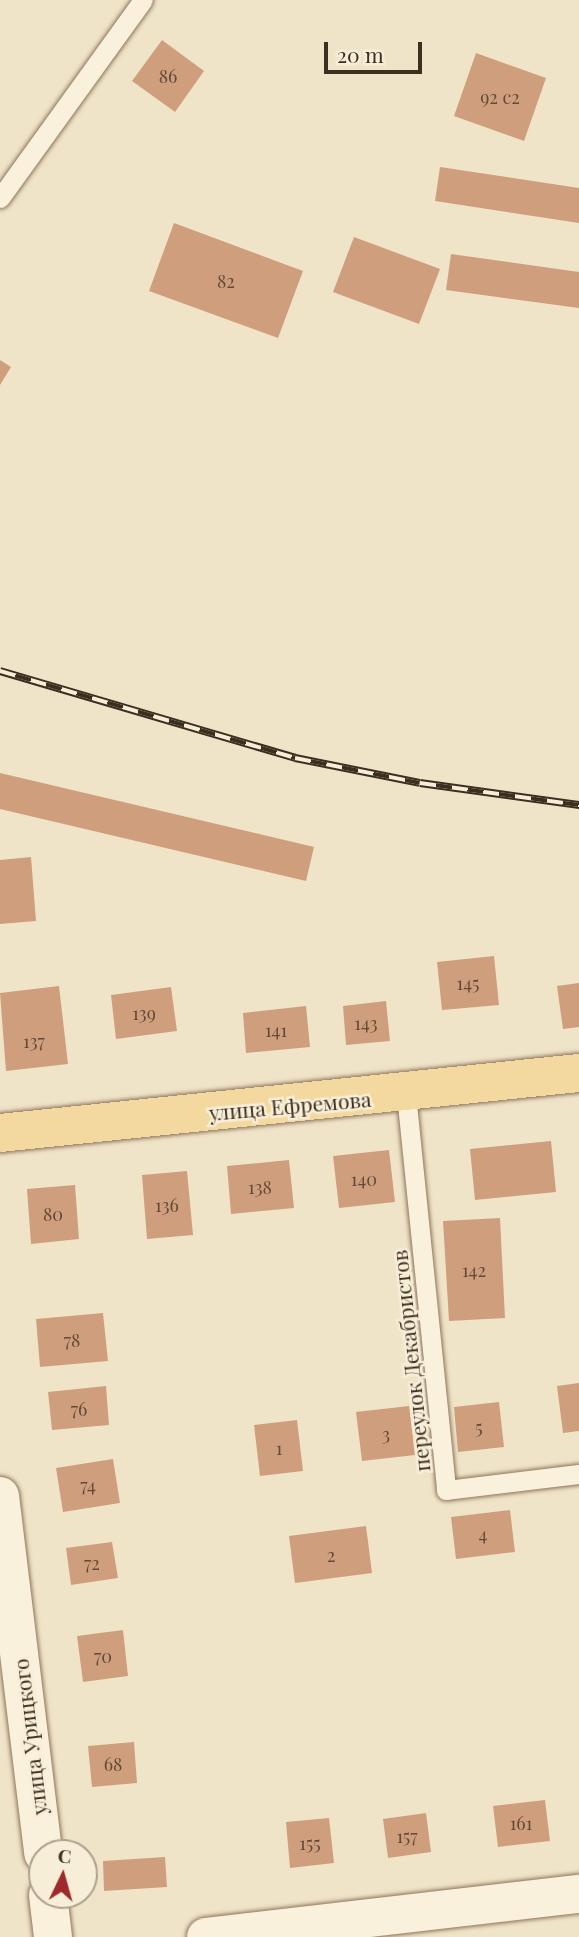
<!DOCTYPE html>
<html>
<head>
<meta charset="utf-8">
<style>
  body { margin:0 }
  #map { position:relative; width:579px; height:1937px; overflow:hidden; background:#f0e4c8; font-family:"Playfair Display",serif }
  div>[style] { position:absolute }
  .building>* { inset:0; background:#cf9f7d }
  .roads { filter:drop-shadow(0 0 2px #8d765c) drop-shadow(0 0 2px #8d765c) }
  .lane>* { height:19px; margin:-9.5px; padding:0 9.5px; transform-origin:9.5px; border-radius:9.5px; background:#faf1dc }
  .street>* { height:38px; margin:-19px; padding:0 19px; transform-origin:19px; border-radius:19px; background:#faf1dc }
  .primary>* { height:38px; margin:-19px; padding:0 19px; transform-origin:19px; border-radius:19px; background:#f3d9a0 }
  .rail>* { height:8px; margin-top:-4px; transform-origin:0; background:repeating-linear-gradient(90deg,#f7eed8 0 16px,#3d2e20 0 32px); box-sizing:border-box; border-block:2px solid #3d2e20 }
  span { translate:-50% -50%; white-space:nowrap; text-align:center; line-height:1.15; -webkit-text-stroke:5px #f7eed8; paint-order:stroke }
  .number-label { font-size:18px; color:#624a37 }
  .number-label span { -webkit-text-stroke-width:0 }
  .street-label { font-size:21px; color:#3d2e20 }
  .north { position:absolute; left:28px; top:1839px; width:70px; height:70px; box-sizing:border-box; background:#f7eed8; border:2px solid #ada18e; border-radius:50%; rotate:5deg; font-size:19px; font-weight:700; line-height:28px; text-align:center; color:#3d2e20 }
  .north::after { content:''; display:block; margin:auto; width:24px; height:32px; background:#9e2a2b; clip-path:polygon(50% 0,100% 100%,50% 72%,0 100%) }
  .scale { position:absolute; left:324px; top:42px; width:98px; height:32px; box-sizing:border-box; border:4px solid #3d2e20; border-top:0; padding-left:9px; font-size:21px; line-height:24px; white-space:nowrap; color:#3d2e20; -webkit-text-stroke:5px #f7eed8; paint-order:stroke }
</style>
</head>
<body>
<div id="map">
  <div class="building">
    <i style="clip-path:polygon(162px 40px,204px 71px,175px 112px,132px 81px)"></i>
    <i style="clip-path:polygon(476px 53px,546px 78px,524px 141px,454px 116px)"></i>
    <i style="clip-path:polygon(440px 167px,579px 188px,579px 223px,435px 201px)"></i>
    <i style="clip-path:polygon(174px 223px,303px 271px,278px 338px,149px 291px)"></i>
    <i style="clip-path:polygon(354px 237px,440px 269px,419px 324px,333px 292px)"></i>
    <i style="clip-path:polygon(451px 254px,579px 272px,579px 308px,446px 290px)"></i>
    <i style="clip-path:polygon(0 360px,11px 367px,0 385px)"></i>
    <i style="clip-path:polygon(0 773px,314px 847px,306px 881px,0 809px)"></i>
    <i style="clip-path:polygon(31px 857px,36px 921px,0 924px,0 860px)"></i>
    <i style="clip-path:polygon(494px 956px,499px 1005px,442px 1010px,437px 962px)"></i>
    <i style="clip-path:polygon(579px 983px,579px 1027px,563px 1029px,557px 986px)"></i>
    <i style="clip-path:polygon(59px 986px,68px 1064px,6px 1071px,0 993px)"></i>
    <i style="clip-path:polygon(171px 987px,177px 1031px,116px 1039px,111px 995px)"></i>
    <i style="clip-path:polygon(386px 1001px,390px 1041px,346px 1045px,343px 1006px)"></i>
    <i style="clip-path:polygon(306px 1006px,310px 1047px,246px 1053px,243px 1013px)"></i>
    <i style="clip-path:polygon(551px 1141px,556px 1192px,475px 1200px,470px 1149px)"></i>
    <i style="clip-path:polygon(389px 1150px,395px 1202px,339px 1208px,333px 1156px)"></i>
    <i style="clip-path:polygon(289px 1160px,294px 1208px,231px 1214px,227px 1166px)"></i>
    <i style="clip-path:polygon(187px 1171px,193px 1235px,147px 1239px,142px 1175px)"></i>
    <i style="clip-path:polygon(75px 1185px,79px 1239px,31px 1244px,27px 1189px)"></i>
    <i style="clip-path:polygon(500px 1218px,505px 1318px,449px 1321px,443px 1221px)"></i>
    <i style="clip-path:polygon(103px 1313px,108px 1361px,40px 1367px,36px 1319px)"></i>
    <i style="clip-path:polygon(579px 1383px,579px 1431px,563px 1433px,557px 1386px)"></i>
    <i style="clip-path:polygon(106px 1386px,109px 1425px,52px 1430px,48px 1392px)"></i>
    <i style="clip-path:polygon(499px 1402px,504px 1447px,458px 1452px,454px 1407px)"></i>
    <i style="clip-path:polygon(409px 1406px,415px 1455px,362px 1461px,356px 1412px)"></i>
    <i style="clip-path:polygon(297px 1420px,303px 1471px,260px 1476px,254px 1425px)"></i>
    <i style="clip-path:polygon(113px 1459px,120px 1503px,63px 1512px,56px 1468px)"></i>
    <i style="clip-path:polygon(510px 1510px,515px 1552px,456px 1559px,451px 1517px)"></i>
    <i style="clip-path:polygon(366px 1526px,372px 1573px,295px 1583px,289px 1536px)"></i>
    <i style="clip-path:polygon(112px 1542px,118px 1578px,71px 1585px,66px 1548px)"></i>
    <i style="clip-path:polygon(123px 1630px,128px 1676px,83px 1682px,77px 1636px)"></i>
    <i style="clip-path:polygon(134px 1742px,137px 1783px,92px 1787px,88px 1746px)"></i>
    <i style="clip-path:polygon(545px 1800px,550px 1841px,498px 1847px,493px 1806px)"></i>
    <i style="clip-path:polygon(426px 1813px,431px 1852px,388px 1858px,383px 1819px)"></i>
    <i style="clip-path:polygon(329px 1818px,334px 1863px,290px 1868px,286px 1822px)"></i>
    <i style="clip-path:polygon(165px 1857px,167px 1887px,104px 1891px,103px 1861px)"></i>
  </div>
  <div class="roads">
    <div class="lane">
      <i style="left:0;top:198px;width:244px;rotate:-54.2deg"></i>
      <i style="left:406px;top:1094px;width:398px;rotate:84.2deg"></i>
      <i style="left:446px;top:1490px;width:134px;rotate:-6.9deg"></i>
    </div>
    <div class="street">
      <i style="left:0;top:1496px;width:360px;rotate:83.1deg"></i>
      <i style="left:48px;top:1895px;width:42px;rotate:83.2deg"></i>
      <i style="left:206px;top:1937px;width:375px;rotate:-6.6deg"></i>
    </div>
    <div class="primary">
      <i style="left:0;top:1133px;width:582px;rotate:-5.92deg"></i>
    </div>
  </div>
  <div class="rail">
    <i style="left:0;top:671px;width:308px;rotate:16.4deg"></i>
    <i style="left:295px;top:758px;width:127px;rotate:11.3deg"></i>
    <i style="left:420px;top:783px;width:161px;rotate:7.9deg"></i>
  </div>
  <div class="number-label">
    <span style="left:168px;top:76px">86</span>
    <span style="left:500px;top:97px">92 с2</span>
    <span style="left:226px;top:281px">82</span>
    <span style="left:468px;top:983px">145</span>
    <span style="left:144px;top:1013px">139</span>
    <span style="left:366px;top:1023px">143</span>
    <span style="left:276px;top:1030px">141</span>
    <span style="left:34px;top:1041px">137</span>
    <span style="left:364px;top:1179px">140</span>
    <span style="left:260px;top:1187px">138</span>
    <span style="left:167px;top:1205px">136</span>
    <span style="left:53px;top:1214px">80</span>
    <span style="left:474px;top:1270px">142</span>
    <span style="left:72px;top:1340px">78</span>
    <span style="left:79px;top:1409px">76</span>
    <span style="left:479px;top:1427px">5</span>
    <span style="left:386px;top:1434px">3</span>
    <span style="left:279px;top:1448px">1</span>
    <span style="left:88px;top:1485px">74</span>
    <span style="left:483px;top:1534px">4</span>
    <span style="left:331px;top:1555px">2</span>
    <span style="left:92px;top:1563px">72</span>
    <span style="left:103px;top:1656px">70</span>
    <span style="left:113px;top:1764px">68</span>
    <span style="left:521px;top:1823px">161</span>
    <span style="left:407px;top:1836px">157</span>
    <span style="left:310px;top:1843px">155</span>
  </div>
  <div class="street-label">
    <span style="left:290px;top:1105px;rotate:-5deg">улица Ефремова</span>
    <span style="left:410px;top:1361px;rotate:-96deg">переулок Декабристов</span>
    <span style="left:29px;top:1737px;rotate:-97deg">улица Урицкого</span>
  </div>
  <div class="north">С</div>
  <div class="scale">20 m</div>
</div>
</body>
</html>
